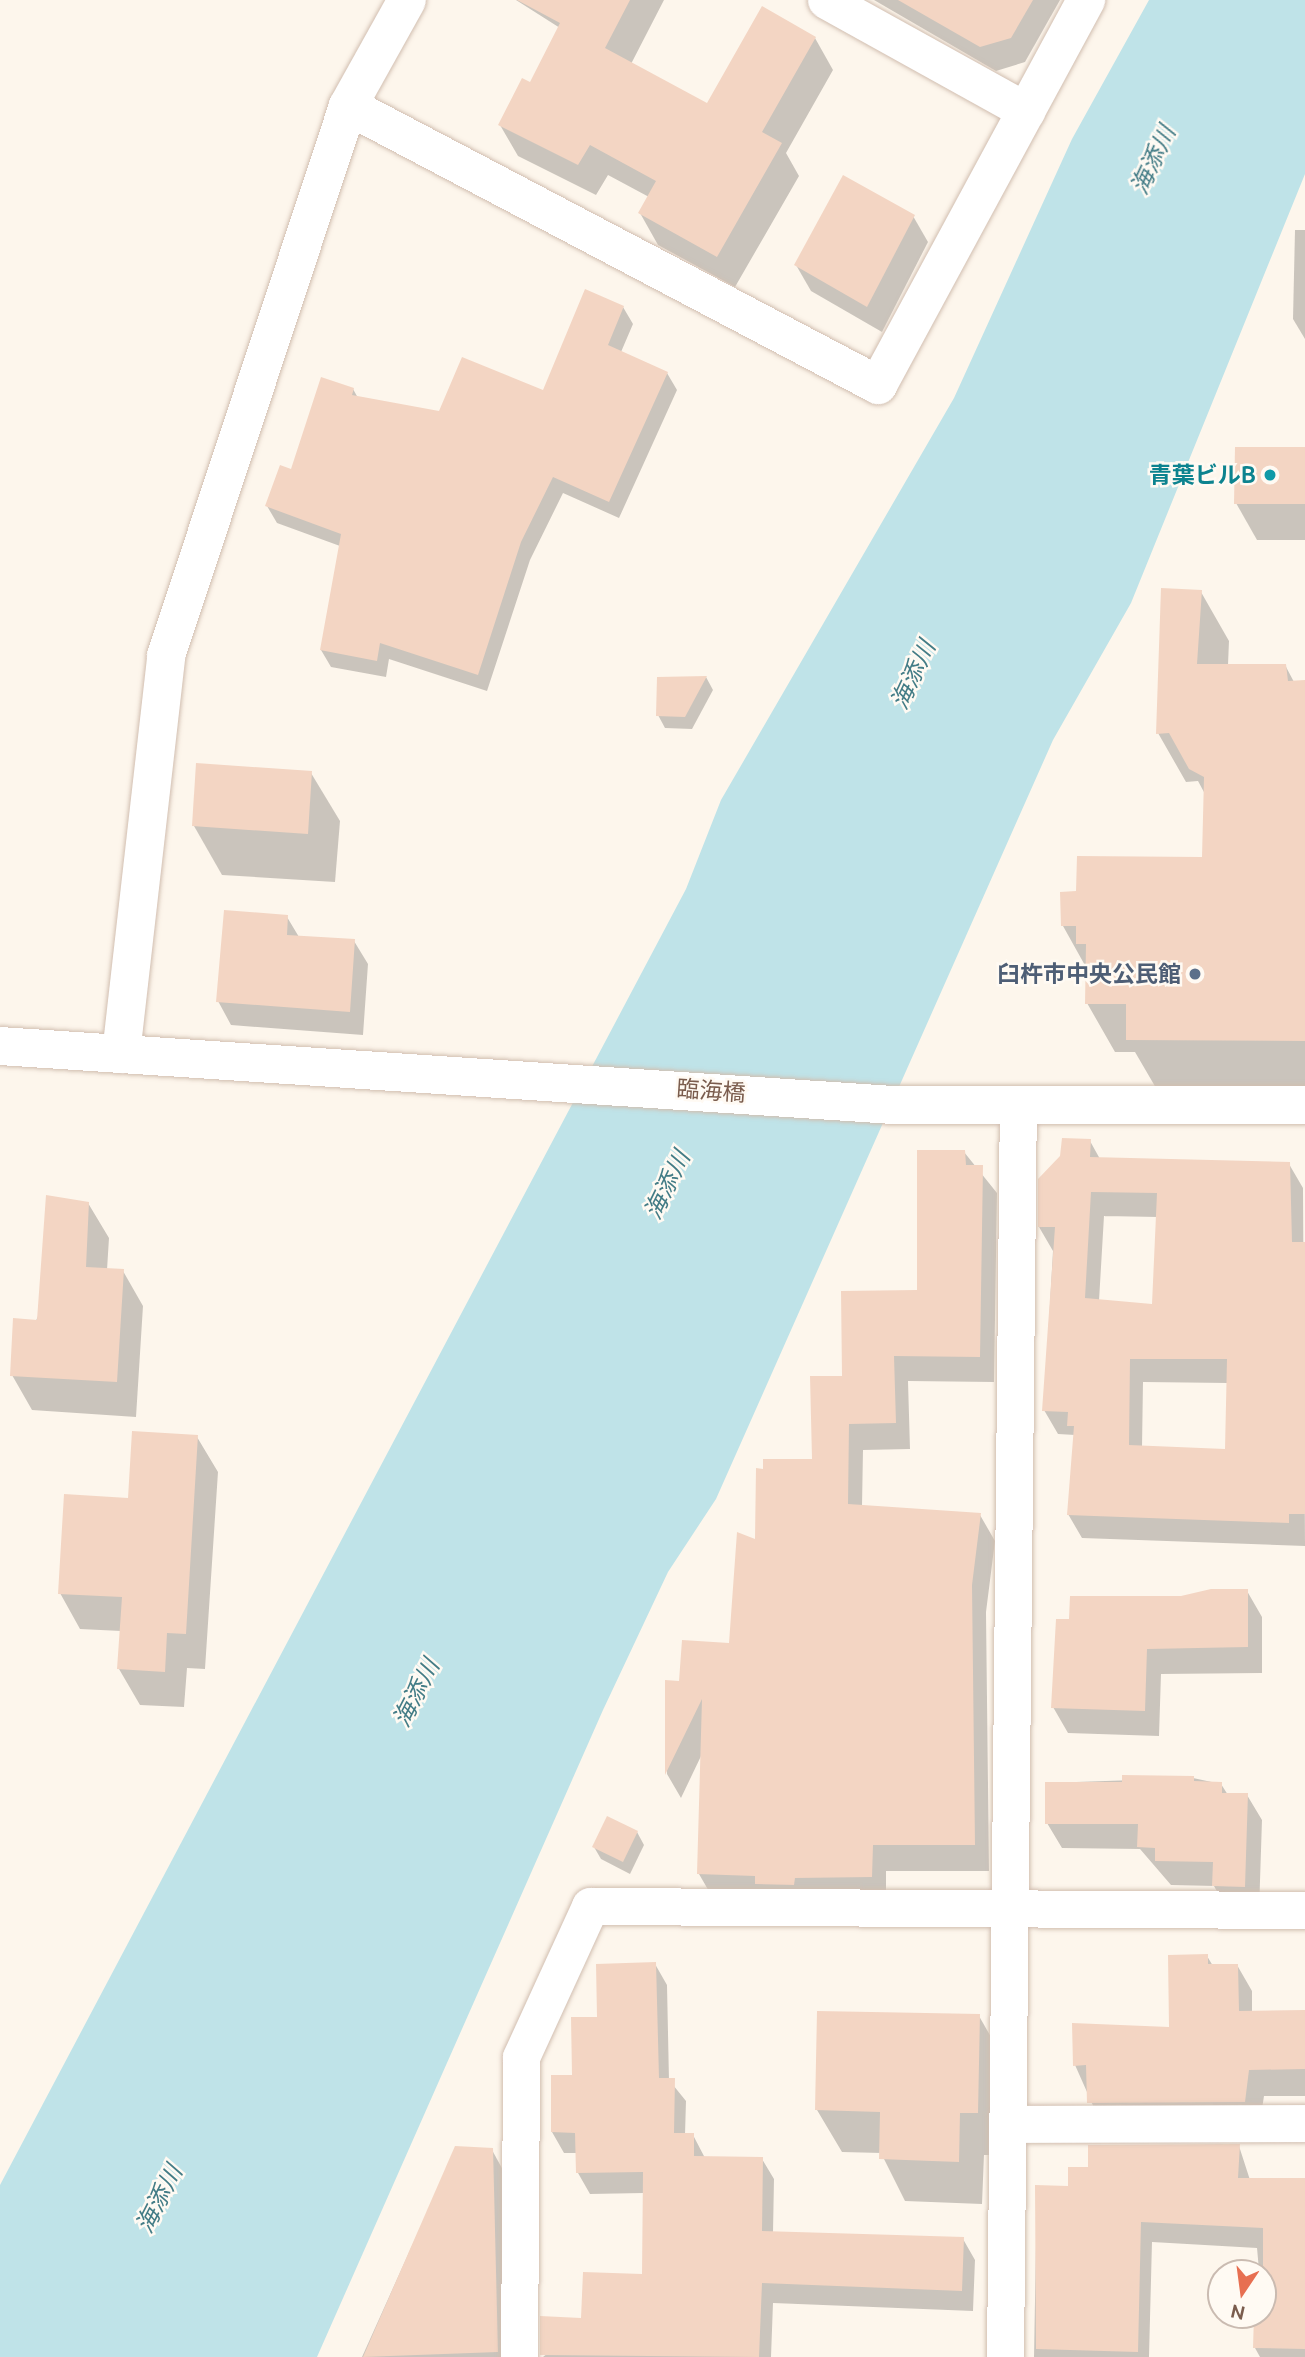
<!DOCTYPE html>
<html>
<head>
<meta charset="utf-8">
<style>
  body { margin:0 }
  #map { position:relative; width:1305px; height:2357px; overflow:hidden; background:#fdf6ec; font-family:Ubuntu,"Noto Sans JP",sans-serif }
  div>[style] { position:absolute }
  .water>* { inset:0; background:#bfe3e8 }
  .shadow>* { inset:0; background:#0003 }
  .building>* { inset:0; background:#f3d5c3 }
  .roads { filter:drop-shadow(0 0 2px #d1beb0) drop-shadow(0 0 2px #d1beb0) }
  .minor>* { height:37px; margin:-18.5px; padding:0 18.5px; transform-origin:18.5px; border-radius:18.5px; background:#fff }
  .tertiary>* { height:38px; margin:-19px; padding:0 19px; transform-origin:19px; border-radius:19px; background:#fff }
  .dots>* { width:19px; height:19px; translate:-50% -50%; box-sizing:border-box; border:4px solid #fffaf3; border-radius:50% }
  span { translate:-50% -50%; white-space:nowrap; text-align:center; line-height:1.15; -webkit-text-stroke:5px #fffaf3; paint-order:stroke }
  .culture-label { font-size:23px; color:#0d838f; font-weight:700 }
  .right { translate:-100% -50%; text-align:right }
  .service-label { font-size:23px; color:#4e5e75; font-weight:700 }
  .street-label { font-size:23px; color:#7a5c4d }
  .water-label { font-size:24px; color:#437c86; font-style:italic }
  .north { position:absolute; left:1207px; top:2259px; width:70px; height:70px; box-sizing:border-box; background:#fffaf3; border:2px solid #cabbb1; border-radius:50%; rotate:193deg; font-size:19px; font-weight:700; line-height:28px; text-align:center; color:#7a5c4d }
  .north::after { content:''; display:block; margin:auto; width:24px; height:32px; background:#e76f51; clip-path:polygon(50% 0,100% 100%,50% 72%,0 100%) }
</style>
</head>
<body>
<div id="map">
  <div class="water">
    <i style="clip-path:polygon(1149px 0,1305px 0,1305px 174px,1131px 603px,1053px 740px,716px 1499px,668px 1572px,603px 1710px,317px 2357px,0 2357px,0 2185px,686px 889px,721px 800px,954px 398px,1072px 139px)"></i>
  </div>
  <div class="shadow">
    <i style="clip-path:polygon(516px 0,664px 0,631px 64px,707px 105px,815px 38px,833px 70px,786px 153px,799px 176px,735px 287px,658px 245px,640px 213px,649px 197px,608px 175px,596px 195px,518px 156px,500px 125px,531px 85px,560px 28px)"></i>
    <i style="clip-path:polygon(874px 0,1060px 0,1025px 62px,996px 71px)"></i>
    <i style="clip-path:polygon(913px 216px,928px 242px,882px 332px,811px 291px,796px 265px)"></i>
    <i style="clip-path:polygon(1295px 230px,1305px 230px,1305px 339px,1293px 319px)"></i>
    <i style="clip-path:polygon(623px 307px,633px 324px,621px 352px,667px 373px,677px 390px,619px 518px,563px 493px,530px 560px,487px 691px,389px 659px,386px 677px,331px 667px,321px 650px,340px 546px,277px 523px,267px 506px,353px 389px,358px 398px,440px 413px,543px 392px)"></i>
    <i style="clip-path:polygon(1305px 449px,1305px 540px,1257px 540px,1236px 503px)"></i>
    <i style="clip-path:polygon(1201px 592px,1229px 641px,1228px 665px,1285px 665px,1294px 682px,1305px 682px,1305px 1089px,1156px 1088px,1135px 1052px,1115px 1052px,1087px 1003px,1087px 969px,1063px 926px,1078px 893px,1204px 859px,1205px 794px,1198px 781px,1186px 782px,1158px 733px)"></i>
    <i style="clip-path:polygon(706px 677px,713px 690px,692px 729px,665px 728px,658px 715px,659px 679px)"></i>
    <i style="clip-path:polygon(311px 773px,340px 821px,335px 882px,222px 875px,194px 826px)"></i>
    <i style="clip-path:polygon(287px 917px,299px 937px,354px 941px,368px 964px,363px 1035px,231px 1025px,218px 1001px)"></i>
    <i style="clip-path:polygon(evenodd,1090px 1141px,1100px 1159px,1289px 1164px,1303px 1188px,1305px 1546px,1082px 1538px,1068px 1514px,1075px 1435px,1058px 1434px,1044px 1410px,1053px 1251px,1039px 1227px,1090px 1141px,1104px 1216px,1158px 1217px,1153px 1306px,1099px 1301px,1104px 1216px,1090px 1141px,1143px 1382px,1228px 1383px,1227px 1451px,1142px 1448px,1143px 1382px)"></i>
    <i style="clip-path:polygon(964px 1152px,997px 1193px,994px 1382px,908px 1381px,910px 1449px,863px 1450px,862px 1507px,980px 1515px,995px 1541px,986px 1612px,989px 1871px,886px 1871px,886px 1902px,714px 1900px,699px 1874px,702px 1754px,681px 1798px,667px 1774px,667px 1682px,681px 1682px,731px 1645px,756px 1542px,814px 1461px,844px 1377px,918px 1292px)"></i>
    <i style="clip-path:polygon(88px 1203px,109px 1238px,107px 1270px,123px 1271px,143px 1306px,136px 1417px,32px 1410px,12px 1375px)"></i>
    <i style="clip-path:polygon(197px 1437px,218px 1472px,205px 1669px,187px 1668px,184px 1707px,140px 1705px,119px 1669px,121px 1631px,80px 1629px,60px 1593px,130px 1500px)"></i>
    <i style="clip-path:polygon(1247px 1591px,1262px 1617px,1262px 1673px,1161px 1674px,1159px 1736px,1068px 1733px,1053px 1707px,1071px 1621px)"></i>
    <i style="clip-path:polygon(1193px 1778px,1221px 1784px,1228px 1795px,1247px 1795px,1262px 1820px,1259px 1912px,1228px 1911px,1214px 1886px,1171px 1885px,1140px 1849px,1062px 1848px,1047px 1823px,1047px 1783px)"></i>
    <i style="clip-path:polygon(637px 1832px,644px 1845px,630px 1874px,601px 1859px,594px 1847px)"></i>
    <i style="clip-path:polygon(1207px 1956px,1213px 1966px,1237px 1965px,1252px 1991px,1252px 2013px,1305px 2012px,1305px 2096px,1264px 2096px,1259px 2128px,1103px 2128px,1075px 2065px,1170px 2029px)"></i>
    <i style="clip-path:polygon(655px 1964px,667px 1985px,669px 2080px,686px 2101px,685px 2135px,693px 2135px,705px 2158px,762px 2159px,774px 2179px,773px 2233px,963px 2239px,975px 2260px,973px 2311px,773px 2303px,771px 2357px,543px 2357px,644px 2276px,644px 2193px,590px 2194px,578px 2173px,578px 2153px,564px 2153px,552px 2132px,599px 2018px)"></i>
    <i style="clip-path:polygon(979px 2016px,1003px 2058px,1002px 2155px,984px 2155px,982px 2204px,905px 2201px,881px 2153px,842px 2152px,817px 2110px)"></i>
    <i style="clip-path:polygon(1239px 2146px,1250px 2180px,1305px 2180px,1305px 2357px,1260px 2357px,1255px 2348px,1256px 2315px,1263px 2315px,1257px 2248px,1152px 2242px,1149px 2357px,1034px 2357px,1037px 2187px,1070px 2188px,1090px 2169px)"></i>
    <i style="clip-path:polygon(456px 2148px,492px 2150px,503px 2170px,508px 2357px,362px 2357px)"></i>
  </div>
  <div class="building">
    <i style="clip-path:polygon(517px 0,630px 0,605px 48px,707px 103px,762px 6px,816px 37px,762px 132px,782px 143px,717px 257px,638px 213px,656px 181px,590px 145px,578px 165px,498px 125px,522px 78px,530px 82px,560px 23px)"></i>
    <i style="clip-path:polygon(898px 0,1033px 0,1011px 38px,980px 47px)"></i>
    <i style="clip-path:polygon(843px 175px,915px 215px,867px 307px,794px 265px)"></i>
    <i style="clip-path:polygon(585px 289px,624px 306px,608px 345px,668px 372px,609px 502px,553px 477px,521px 542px,478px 675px,380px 643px,377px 661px,320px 650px,341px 534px,265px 506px,280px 465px,291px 469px,321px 377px,354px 388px,352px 395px,439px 411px,462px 357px,543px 390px)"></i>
    <i style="clip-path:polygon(1235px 447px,1305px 447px,1305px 504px,1234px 504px)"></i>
    <i style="clip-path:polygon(1161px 588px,1202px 590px,1197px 664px,1286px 664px,1288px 681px,1305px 680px,1305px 1041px,1126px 1040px,1126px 1004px,1085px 1004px,1086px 944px,1076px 944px,1076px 926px,1061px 926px,1060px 892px,1076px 891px,1077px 856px,1202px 857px,1204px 777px,1189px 769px,1169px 733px,1156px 734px)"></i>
    <i style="clip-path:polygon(707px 676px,685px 717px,656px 716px,657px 677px)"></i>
    <i style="clip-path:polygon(196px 763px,312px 771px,308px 834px,192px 826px)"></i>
    <i style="clip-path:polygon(224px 910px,288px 915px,287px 935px,355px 939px,350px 1012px,216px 1002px)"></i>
    <i style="clip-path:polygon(evenodd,1062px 1138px,1091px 1139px,1090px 1157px,1290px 1162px,1292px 1242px,1305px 1242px,1305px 1514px,1289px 1514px,1289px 1523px,1067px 1515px,1074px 1426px,1067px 1426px,1068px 1412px,1042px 1411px,1055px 1227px,1038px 1227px,1038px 1179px,1060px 1156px,1062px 1138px,1091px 1192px,1157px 1193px,1152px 1304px,1085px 1298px,1091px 1192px,1062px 1138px,1130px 1359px,1227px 1359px,1225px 1449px,1129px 1445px,1130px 1359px)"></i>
    <i style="clip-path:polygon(917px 1150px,965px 1150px,966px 1165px,983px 1165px,980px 1357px,894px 1356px,896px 1423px,849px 1424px,848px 1504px,981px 1513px,972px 1585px,975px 1845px,873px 1845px,872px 1877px,795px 1878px,794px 1885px,755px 1884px,755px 1876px,697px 1874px,702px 1699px,665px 1775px,665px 1680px,679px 1681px,682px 1640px,729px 1643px,737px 1532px,755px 1539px,756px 1468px,763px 1469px,763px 1459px,812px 1459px,810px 1376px,842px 1376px,841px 1291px,917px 1290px)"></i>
    <i style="clip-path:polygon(46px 1195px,89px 1202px,86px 1267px,124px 1269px,117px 1382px,10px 1376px,13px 1318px,37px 1320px)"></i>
    <i style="clip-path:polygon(132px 1431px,198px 1435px,186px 1634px,167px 1633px,165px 1672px,117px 1669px,122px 1597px,58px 1594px,64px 1494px,128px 1498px)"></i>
    <i style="clip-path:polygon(1211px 1589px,1248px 1589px,1248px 1647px,1147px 1649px,1145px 1711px,1051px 1708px,1056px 1619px,1069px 1619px,1070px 1596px,1181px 1596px)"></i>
    <i style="clip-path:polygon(1122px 1775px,1194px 1776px,1194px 1781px,1222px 1782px,1222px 1793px,1248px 1793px,1245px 1887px,1212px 1886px,1213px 1862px,1155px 1861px,1155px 1848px,1137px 1847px,1138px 1824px,1045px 1824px,1045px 1782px,1122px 1782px)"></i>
    <i style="clip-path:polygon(607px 1816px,638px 1831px,623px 1862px,592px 1847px)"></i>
    <i style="clip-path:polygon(1208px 1954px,1208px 1964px,1238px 1964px,1239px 2011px,1305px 2010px,1305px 2069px,1249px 2070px,1245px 2102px,1087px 2103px,1086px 2065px,1073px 2066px,1072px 2023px,1169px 2027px,1168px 1955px)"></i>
    <i style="clip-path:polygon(656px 1962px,659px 2078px,675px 2078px,674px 2133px,694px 2133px,694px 2156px,763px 2157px,762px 2231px,964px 2237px,962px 2291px,762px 2283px,759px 2357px,540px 2355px,540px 2316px,581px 2318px,583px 2272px,642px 2274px,643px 2172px,576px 2173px,575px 2133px,551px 2132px,551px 2075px,572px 2075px,571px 2017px,597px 2017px,596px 1964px)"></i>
    <i style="clip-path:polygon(817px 2011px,980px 2014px,978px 2113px,960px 2113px,959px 2162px,879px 2159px,880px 2112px,815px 2110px)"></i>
    <i style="clip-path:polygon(1240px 2144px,1238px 2178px,1305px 2178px,1305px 2349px,1253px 2348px,1254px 2315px,1263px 2315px,1263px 2228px,1141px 2222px,1138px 2352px,1036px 2349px,1035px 2185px,1068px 2186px,1068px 2167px,1088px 2167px,1088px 2145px)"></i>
    <i style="clip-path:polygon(455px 2146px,493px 2148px,498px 2352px,363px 2357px)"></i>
  </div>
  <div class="roads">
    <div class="minor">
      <i style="left:826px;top:0;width:229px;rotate:29deg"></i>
      <i style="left:1008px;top:2124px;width:297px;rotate:-0.2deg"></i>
      <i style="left:519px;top:2357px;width:300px;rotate:-89.6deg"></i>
      <i style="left:521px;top:2057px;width:166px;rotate:-65.4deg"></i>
      <i style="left:590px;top:1906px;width:715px;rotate:0.32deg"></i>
      <i style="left:1005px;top:2357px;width:1253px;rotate:-89.41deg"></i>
    </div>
    <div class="tertiary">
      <i style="left:348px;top:106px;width:599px;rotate:27.76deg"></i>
      <i style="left:878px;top:385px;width:438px;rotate:-61.6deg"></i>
      <i style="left:0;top:1046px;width:895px;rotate:3.78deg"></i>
      <i style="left:893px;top:1105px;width:412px"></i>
      <i style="left:121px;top:1054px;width:401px;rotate:-83.5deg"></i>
      <i style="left:166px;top:656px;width:579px;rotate:-71.69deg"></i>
      <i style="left:348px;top:106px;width:121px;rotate:-60.9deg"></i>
    </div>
  </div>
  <div class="dots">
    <i style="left:1270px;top:475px;background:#0f9aa8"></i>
    <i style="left:1195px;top:974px;background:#5c6f8a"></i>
  </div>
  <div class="culture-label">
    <span class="right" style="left:1256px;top:475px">青葉ビルB</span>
  </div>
  <div class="service-label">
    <span class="right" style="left:1181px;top:974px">臼杵市中央公民館</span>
  </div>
  <div class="street-label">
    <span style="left:711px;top:1091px;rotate:4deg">臨海橋</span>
  </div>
  <div class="water-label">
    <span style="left:1153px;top:160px;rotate:-65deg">海添川</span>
    <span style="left:913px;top:675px;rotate:-65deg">海添川</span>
    <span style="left:667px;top:1185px;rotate:-64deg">海添川</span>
    <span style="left:416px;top:1693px;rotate:-63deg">海添川</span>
    <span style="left:159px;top:2199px;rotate:-63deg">海添川</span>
  </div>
  <div class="north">N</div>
</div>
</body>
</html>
